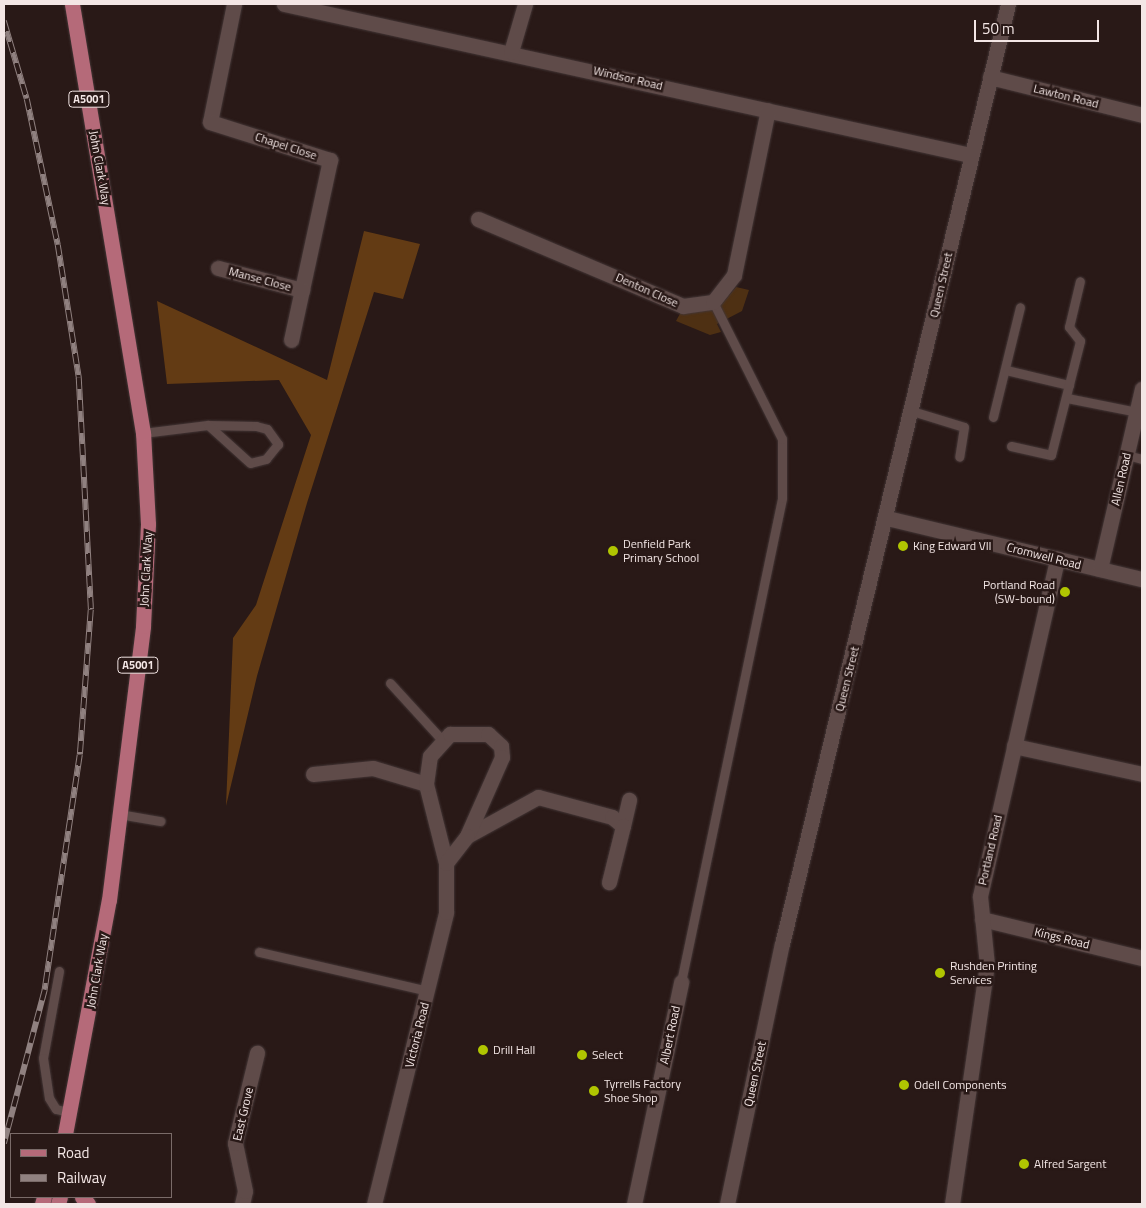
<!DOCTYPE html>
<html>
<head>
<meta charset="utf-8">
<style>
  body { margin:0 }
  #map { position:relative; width:1146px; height:1208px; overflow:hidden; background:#291917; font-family:"Titillium Web",sans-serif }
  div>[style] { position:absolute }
  .green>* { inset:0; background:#4e3013 }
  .forest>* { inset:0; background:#633b14 }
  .roads { filter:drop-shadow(0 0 1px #433636) drop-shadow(0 0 1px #433636) }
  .lane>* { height:9px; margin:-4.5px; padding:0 4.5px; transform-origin:4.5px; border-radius:4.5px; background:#5f4b49 }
  .street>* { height:15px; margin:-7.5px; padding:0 7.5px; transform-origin:7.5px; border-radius:7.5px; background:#5f4b49 }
  .primary>* { height:15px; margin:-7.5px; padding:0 7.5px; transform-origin:7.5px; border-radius:7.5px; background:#b56a79 }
  .rail>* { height:5.5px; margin-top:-2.75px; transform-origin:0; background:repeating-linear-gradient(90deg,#291917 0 11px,#908180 0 22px); box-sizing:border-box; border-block:1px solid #908180 }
  .dots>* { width:14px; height:14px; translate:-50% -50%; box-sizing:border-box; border:2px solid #291917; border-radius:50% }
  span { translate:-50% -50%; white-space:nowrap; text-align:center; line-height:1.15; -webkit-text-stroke:5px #291917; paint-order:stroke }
  .shield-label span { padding:1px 4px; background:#291917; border:1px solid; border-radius:4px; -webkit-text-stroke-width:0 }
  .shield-label { font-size:11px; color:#f3e6e5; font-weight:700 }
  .street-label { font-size:12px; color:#f3e6e5 }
  .poi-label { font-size:12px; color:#f3e6e5 }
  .left { translate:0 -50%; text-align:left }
  .right { translate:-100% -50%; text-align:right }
  .frame { position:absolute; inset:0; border:5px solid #f3e6e5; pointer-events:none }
  .legend { position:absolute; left:10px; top:1133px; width:162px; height:65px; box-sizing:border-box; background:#291917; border:1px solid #7a6b69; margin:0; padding:6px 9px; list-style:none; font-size:15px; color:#f3e6e5 }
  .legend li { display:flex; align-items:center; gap:10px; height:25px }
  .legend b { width:25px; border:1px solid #7a6b69 }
  .scale { position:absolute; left:974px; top:20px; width:125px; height:22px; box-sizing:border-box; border:2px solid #f3e6e5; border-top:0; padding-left:6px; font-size:15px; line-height:18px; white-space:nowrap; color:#f3e6e5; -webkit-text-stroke:4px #291917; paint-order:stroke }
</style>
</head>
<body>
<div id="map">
  <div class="green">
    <i style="clip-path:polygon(736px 287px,749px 290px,742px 311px,717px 324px,721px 332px,710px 335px,676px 321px,682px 310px,721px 305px)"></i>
  </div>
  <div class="forest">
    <i style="clip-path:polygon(364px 231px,420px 244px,403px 299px,374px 292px,307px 503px,257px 676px,226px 806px,233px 638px,256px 605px,311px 435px,279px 380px,167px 384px,157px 301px,327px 380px)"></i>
  </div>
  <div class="roads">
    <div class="lane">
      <i style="left:1006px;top:370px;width:65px;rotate:13.4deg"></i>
      <i style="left:1067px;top:398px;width:71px;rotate:11.3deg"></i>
      <i style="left:912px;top:411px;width:54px;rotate:17.1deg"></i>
      <i style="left:964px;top:427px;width:30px;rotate:99deg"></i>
      <i style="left:993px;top:417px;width:113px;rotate:-76.2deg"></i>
      <i style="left:143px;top:433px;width:65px;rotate:-7deg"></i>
      <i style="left:208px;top:425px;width:48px;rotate:1.2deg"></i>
      <i style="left:256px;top:426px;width:11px;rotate:15deg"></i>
      <i style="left:267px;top:429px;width:19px;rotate:54deg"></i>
      <i style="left:278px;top:444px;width:19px;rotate:129deg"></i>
      <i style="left:266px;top:459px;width:16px;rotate:166deg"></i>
      <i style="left:250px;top:463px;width:57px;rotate:-137.9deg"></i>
      <i style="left:1011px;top:446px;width:41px;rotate:12.7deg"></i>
      <i style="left:1051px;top:455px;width:118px;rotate:-75.7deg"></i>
      <i style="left:1080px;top:341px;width:18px;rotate:-128deg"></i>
      <i style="left:1069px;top:327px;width:47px;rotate:-76.6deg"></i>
      <i style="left:1127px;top:455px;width:16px;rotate:15deg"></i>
      <i style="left:390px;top:683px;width:77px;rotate:47.6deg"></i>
      <i style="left:119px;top:814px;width:42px;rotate:9.7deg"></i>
      <i style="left:259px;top:952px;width:173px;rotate:13deg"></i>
      <i style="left:59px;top:971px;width:88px;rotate:100.4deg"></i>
      <i style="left:43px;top:1058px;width:40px;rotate:81.5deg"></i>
      <i style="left:49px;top:1098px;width:13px;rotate:58deg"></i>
      <i style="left:56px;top:1109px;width:12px;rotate:14deg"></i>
      <i style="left:681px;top:982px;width:494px;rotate:-78.2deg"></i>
      <i style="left:782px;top:498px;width:59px;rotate:-90deg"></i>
      <i style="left:782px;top:439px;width:153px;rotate:-116.7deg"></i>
    </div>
    <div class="street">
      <i style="left:234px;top:4px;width:120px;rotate:101.5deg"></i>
      <i style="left:210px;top:122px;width:126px;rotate:17.6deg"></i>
      <i style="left:330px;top:160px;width:184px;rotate:102.2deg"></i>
      <i style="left:284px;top:4px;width:702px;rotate:12.41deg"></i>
      <i style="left:511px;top:52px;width:50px;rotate:-73.7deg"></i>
      <i style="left:990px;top:77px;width:157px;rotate:14deg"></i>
      <i style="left:478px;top:219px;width:223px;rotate:23deg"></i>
      <i style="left:683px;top:306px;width:30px;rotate:-8deg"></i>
      <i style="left:713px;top:302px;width:34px;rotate:-52deg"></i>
      <i style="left:734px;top:275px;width:168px;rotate:-78.4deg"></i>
      <i style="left:218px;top:268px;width:87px;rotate:14.7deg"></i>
      <i style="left:887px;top:518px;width:262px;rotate:13.5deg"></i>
      <i style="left:1100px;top:569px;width:185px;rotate:-76.9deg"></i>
      <i style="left:1014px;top:746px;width:131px;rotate:12.3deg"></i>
      <i style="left:313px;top:774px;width:60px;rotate:-5.7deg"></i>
      <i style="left:373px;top:768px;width:55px;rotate:16.8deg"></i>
      <i style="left:623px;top:826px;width:27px;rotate:-77deg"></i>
      <i style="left:467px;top:836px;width:81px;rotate:-28.8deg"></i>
      <i style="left:538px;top:797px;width:77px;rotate:15.1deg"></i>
      <i style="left:612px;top:817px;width:14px;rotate:39deg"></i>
      <i style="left:623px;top:826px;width:58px;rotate:104deg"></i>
      <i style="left:982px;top:919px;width:165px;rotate:13.7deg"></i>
      <i style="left:242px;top:1204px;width:13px;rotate:-77deg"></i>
      <i style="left:245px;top:1191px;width:49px;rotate:-101.8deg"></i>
      <i style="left:235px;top:1143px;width:93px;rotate:-76.3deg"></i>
      <i style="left:374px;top:1204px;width:301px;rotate:-76.1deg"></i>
      <i style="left:446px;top:912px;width:49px;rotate:-90deg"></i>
      <i style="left:446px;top:863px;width:81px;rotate:-104.2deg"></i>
      <i style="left:426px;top:784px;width:28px;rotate:-82deg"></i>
      <i style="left:430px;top:756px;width:30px;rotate:-48deg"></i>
      <i style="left:450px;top:734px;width:38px"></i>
      <i style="left:488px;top:734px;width:18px;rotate:43deg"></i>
      <i style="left:501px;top:746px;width:11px;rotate:85deg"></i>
      <i style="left:502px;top:757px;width:86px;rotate:113.9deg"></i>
      <i style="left:467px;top:836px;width:34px;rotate:128deg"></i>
      <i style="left:634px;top:1204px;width:227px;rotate:-78deg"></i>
      <i style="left:727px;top:1204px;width:266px;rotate:-78.1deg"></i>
      <i style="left:782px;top:944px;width:967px;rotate:-76.48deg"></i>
      <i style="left:952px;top:1204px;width:242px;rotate:-81.7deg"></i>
      <i style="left:987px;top:965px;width:69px;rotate:-95.8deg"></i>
      <i style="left:980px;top:896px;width:346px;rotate:-77.1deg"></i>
    </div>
    <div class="primary">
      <i style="left:65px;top:1134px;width:238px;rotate:-79.4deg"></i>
      <i style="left:109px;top:900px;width:276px;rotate:-82.9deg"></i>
      <i style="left:143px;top:626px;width:102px;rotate:-87.2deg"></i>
      <i style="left:148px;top:524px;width:91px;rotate:-93.1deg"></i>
      <i style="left:143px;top:433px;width:435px;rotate:-99.4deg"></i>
      <i style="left:82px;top:1197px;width:9px;rotate:49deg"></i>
      <i style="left:42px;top:1204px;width:7px;rotate:-74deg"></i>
      <i style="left:58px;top:1204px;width:7px;rotate:-74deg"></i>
    </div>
  </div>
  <div class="rail">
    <i style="left:4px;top:21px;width:81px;rotate:73.6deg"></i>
    <i style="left:27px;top:99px;width:149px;rotate:78deg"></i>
    <i style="left:58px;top:245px;width:135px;rotate:81deg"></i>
    <i style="left:79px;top:378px;width:232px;rotate:87deg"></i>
    <i style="left:91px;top:610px;width:145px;rotate:94.3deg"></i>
    <i style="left:80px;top:755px;width:238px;rotate:98.5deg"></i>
    <i style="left:45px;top:990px;width:159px;rotate:104.9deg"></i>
  </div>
  <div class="dots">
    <i style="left:903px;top:546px;background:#b0c501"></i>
    <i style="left:613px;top:551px;background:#b0c501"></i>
    <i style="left:1065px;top:592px;background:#b0c501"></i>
    <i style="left:940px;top:973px;background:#b0c501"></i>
    <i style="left:483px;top:1050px;background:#b0c501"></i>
    <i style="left:582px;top:1055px;background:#b0c501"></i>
    <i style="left:904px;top:1085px;background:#b0c501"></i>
    <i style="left:594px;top:1091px;background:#b0c501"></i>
    <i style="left:1024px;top:1164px;background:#b0c501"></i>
  </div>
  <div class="shield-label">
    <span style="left:89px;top:99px">A5001</span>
    <span style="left:138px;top:665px">A5001</span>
  </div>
  <div class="street-label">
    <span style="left:628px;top:78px;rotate:13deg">Windsor Road</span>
    <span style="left:1066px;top:96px;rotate:14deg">Lawton Road</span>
    <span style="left:286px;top:146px;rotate:18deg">Chapel Close</span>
    <span style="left:100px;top:168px;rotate:80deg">John Clark Way</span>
    <span style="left:260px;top:279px;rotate:15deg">Manse Close</span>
    <span style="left:941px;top:285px;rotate:-77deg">Queen Street</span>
    <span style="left:647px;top:290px;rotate:24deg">Denton Close</span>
    <span style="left:1121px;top:479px;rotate:-77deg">Allen Road</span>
    <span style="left:1044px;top:556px;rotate:14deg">Cromwell Road</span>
    <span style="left:146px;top:569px;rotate:-87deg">John Clark Way</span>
    <span style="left:847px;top:679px;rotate:-76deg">Queen Street</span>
    <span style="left:990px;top:850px;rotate:-77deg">Portland Road</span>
    <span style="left:1062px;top:938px;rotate:14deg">Kings Road</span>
    <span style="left:97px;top:971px;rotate:-80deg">John Clark Way</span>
    <span style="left:417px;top:1035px;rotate:-76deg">Victoria Road</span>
    <span style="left:670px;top:1035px;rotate:-78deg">Albert Road</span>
    <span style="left:755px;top:1074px;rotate:-78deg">Queen Street</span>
    <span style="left:243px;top:1114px;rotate:-77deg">East Grove</span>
  </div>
  <div class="poi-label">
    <span class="left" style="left:623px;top:551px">Denfield Park<br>Primary School</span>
    <span class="left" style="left:913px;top:546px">King Edward VII</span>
    <span class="right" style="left:1055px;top:592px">Portland Road<br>(SW-bound)</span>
    <span class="left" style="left:950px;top:973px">Rushden Printing<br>Services</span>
    <span class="left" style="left:493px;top:1050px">Drill Hall</span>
    <span class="left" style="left:592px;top:1055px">Select</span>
    <span class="left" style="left:604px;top:1091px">Tyrrells Factory<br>Shoe Shop</span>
    <span class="left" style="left:914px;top:1085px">Odell Components</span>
    <span class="left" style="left:1034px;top:1164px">Alfred Sargent</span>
  </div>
  <div class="frame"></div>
  <ul class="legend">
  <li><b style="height:6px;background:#b56a79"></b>Road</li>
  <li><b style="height:6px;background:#908180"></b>Railway</li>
  </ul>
  <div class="scale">50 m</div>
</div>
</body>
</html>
